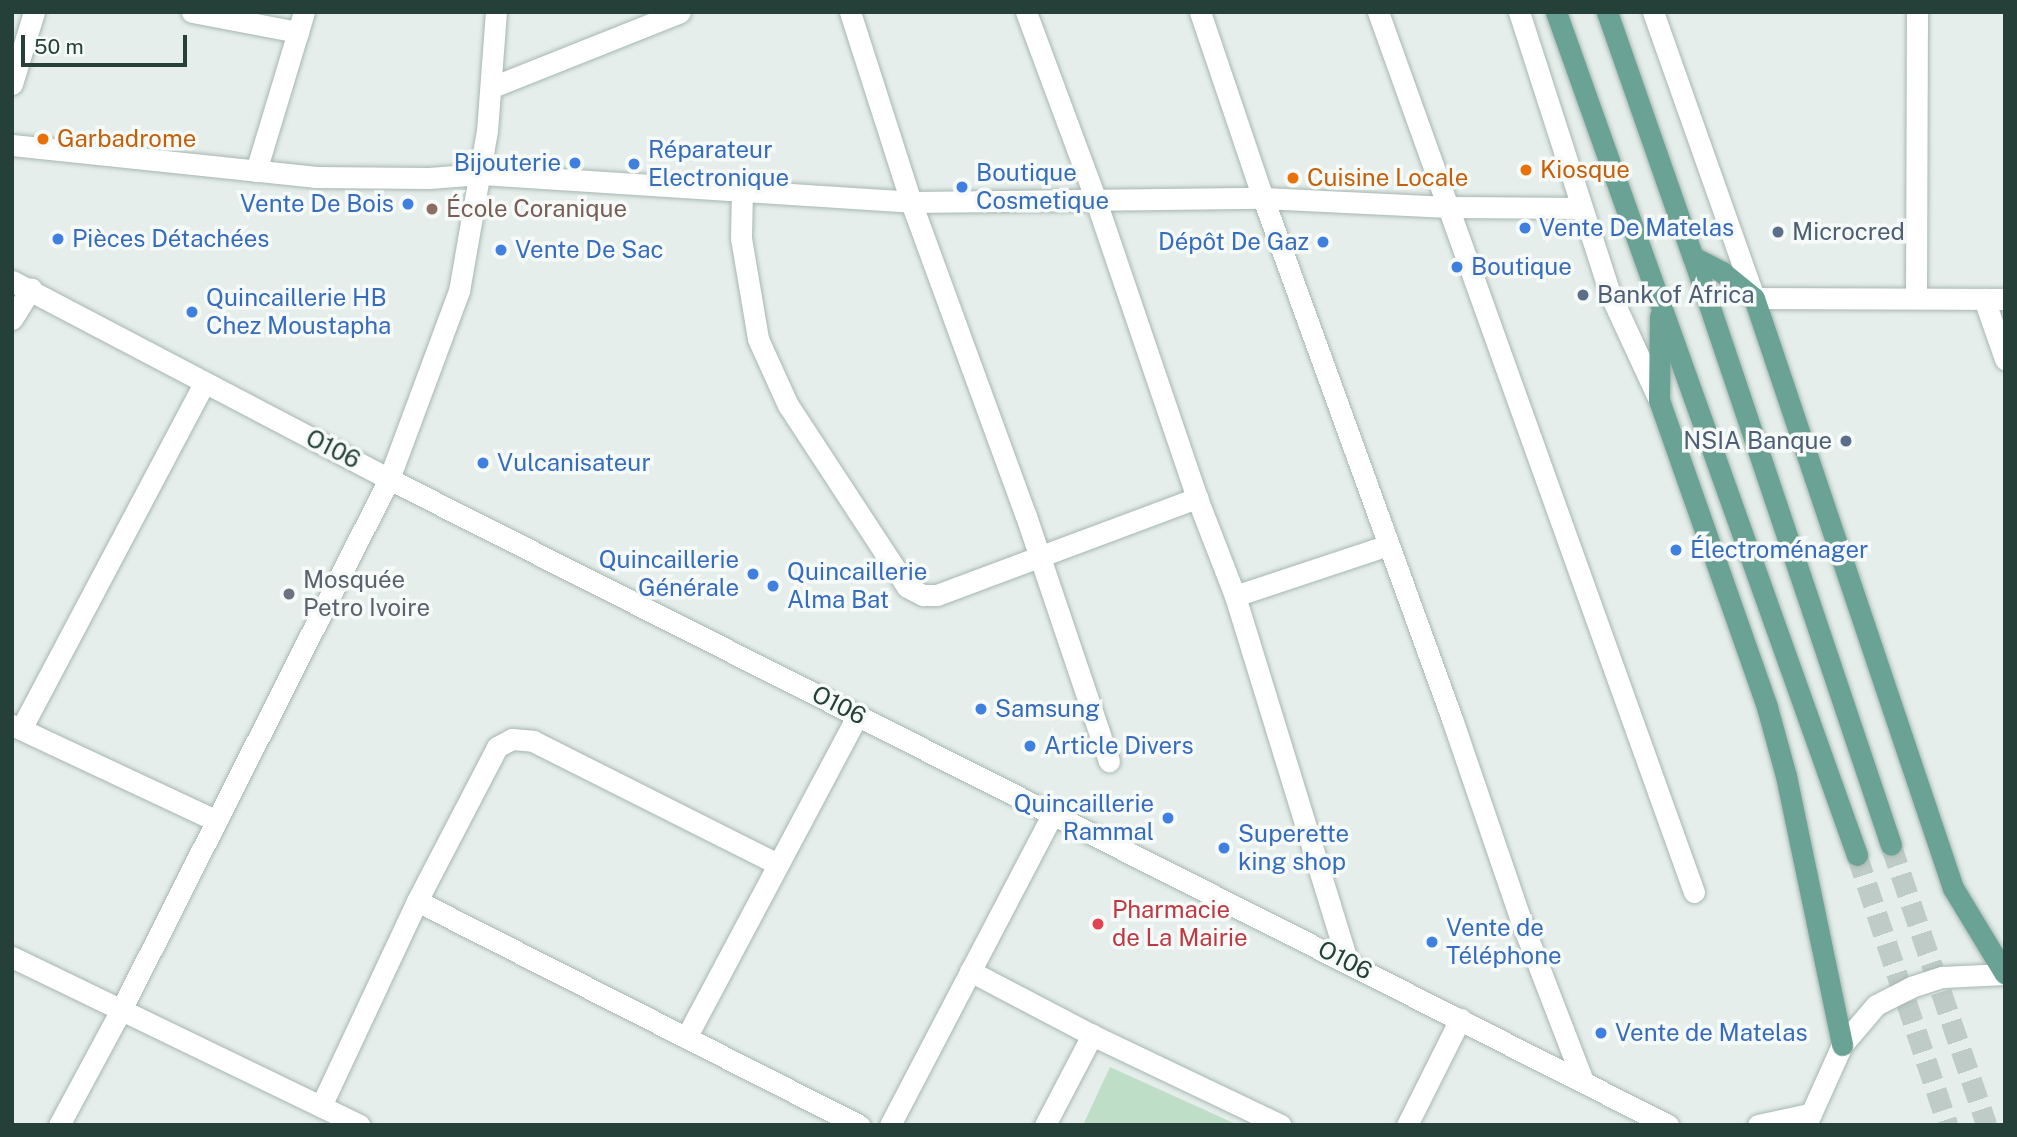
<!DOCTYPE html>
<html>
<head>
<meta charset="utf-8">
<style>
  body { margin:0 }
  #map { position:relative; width:2017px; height:1137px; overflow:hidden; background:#e5eeea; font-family:"Public Sans",sans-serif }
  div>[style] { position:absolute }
  .green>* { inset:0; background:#bfdec8 }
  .primary-tunnel>* { height:21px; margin-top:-10.5px; transform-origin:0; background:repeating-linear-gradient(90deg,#becbc7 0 21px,transparent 0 31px) }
  .roads { filter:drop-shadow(0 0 2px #a7b6b1) drop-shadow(0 0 2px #a7b6b1) }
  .street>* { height:21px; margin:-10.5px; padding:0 10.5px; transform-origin:10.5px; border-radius:10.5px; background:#fff }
  .secondary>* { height:21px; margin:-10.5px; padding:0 10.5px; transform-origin:10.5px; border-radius:10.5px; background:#fff }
  .primary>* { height:21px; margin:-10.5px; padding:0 10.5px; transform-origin:10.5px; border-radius:10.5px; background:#6ba296 }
  .dots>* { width:19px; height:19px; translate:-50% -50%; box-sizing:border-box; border:4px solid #f6faf8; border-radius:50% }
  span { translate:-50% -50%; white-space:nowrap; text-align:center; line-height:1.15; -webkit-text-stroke:7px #f6faf8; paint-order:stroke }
  .food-label { font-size:24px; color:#c56008 }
  .left { translate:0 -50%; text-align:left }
  .shop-label { font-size:24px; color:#366cbe }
  .right { translate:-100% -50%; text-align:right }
  .education-label { font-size:24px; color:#785e54 }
  .service-label { font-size:24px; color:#4e5e75 }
  .street-label { font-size:24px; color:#244039 }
  .worship-label { font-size:24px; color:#5b616d }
  .health-label { font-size:24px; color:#be3a42 }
  .frame { position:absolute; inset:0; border:14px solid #244039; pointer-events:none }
  .scale { position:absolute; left:21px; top:35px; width:166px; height:32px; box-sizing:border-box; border:4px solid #244039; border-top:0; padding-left:9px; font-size:21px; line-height:24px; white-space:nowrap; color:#244039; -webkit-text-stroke:5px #f6faf8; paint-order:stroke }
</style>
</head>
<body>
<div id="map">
  <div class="green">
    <i style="clip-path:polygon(1110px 1067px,1238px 1125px,1083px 1125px)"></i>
  </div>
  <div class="primary-tunnel">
    <i style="left:1891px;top:845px;width:296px;rotate:71.1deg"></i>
    <i style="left:1857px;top:855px;width:285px;rotate:71.4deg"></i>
  </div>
  <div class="roads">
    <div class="street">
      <i style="left:192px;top:12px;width:108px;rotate:10.7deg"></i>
      <i style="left:850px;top:12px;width:200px;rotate:72.2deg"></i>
      <i style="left:911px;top:202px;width:334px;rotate:69.9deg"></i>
      <i style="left:1026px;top:516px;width:259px;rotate:71.3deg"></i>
      <i style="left:1026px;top:12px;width:198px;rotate:69.6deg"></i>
      <i style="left:1095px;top:198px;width:317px;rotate:71.2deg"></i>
      <i style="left:1197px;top:498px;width:105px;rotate:68.8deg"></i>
      <i style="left:1235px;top:596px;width:382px;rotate:72.9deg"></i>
      <i style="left:1200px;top:12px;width:196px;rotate:71.3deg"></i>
      <i style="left:1263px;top:198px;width:554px;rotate:70.06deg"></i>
      <i style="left:1452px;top:719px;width:216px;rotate:71.1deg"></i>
      <i style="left:1522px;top:923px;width:169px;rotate:68.9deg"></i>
      <i style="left:1378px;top:12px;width:935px;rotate:70.25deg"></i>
      <i style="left:1519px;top:12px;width:296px;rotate:72.1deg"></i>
      <i style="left:1610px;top:294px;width:117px;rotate:65.2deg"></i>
      <i style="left:1653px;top:12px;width:303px;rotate:70.5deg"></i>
      <i style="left:1754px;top:298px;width:251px;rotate:0.2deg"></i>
      <i style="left:12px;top:84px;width:75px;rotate:-73deg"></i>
      <i style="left:492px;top:87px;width:202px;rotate:-21.7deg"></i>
      <i style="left:12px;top:145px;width:304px;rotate:6deg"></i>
      <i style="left:314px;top:177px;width:115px;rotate:0.5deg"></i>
      <i style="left:429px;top:178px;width:52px;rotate:-4.4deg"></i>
      <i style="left:481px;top:174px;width:431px;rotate:3.7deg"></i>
      <i style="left:911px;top:202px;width:352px;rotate:-0.7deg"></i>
      <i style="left:1263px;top:198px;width:185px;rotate:2.8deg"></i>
      <i style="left:1448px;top:207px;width:133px;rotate:0.4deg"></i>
      <i style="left:256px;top:171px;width:166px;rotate:-73.2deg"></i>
      <i style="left:742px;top:190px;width:48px;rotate:91.2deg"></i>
      <i style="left:741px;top:238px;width:102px;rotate:80.4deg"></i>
      <i style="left:758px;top:339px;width:72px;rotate:65.6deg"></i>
      <i style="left:788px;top:405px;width:217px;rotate:56.8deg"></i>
      <i style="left:907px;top:587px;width:18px;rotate:27deg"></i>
      <i style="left:923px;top:595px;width:14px"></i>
      <i style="left:937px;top:595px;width:278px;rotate:-20.5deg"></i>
      <i style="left:1916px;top:298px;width:286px;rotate:-89.8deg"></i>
      <i style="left:1984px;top:299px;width:64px;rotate:70.7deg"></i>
      <i style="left:12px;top:319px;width:36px;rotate:-58deg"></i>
      <i style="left:1235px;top:596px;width:161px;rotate:-18.4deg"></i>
      <i style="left:12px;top:725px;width:226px;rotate:25.1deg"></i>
      <i style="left:21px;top:729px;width:391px;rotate:-62.1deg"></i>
      <i style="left:417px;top:901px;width:496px;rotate:26.9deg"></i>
      <i style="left:12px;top:957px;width:386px;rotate:25.8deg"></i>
      <i style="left:970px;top:971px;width:138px;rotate:27.7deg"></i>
      <i style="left:1092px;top:1035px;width:209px;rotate:25.5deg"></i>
      <i style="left:687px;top:1036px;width:364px;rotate:-62deg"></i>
      <i style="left:321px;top:1106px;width:226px;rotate:-64.9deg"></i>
      <i style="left:417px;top:901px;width:174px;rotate:-62.5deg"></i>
      <i style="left:497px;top:747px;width:17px;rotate:-28deg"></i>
      <i style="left:512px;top:739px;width:21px;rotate:5deg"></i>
      <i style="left:533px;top:741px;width:274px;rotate:26.7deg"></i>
      <i style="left:890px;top:1125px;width:352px;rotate:-62.4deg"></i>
      <i style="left:1045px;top:1125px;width:102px;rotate:-62.4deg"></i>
      <i style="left:1407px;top:1125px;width:119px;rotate:-63.4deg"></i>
    </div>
    <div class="secondary">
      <i style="left:12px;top:281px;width:426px;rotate:27.7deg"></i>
      <i style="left:389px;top:479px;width:1433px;rotate:26.8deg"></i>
      <i style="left:59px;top:1125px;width:131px;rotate:-61.7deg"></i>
      <i style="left:121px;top:1010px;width:595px;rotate:-63.22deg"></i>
      <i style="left:389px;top:479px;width:201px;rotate:-69.6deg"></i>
      <i style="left:459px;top:291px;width:162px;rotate:-80.1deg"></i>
      <i style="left:487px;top:131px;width:119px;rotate:-85.7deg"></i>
      <i style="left:1758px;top:1125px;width:52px;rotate:-12.2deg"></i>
      <i style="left:1806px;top:1125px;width:88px;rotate:-65.8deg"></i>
      <i style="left:1842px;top:1045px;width:52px;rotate:-49.6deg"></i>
      <i style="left:1876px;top:1005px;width:39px;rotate:-27deg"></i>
      <i style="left:1911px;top:987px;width:33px;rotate:-18deg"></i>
      <i style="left:1942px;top:977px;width:63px;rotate:-2.7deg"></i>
    </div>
    <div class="primary">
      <i style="left:1556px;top:12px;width:895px;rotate:70.35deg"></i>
      <i style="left:1607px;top:12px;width:260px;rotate:70.7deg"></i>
      <i style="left:1693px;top:257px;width:620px;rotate:71.39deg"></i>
      <i style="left:1693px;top:257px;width:33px;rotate:27deg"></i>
      <i style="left:1722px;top:272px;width:41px;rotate:39.1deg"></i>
      <i style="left:1754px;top:298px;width:623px;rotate:71.36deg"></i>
      <i style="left:1953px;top:888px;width:100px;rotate:58.8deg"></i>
      <i style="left:1660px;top:316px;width:84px;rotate:90.7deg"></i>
      <i style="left:1659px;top:400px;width:325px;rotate:70.6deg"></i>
      <i style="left:1767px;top:707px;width:72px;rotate:74.6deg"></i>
      <i style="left:1786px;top:776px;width:275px;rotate:78.2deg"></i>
    </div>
  </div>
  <div class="dots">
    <i style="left:43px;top:139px;background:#e8710a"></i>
    <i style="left:575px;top:163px;background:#3f7fe0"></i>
    <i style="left:634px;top:164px;background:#3f7fe0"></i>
    <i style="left:1526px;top:170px;background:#e8710a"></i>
    <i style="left:1293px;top:178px;background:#e8710a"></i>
    <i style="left:962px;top:187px;background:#3f7fe0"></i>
    <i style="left:408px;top:204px;background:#3f7fe0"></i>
    <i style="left:432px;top:209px;background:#8d6e63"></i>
    <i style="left:1525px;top:228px;background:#3f7fe0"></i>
    <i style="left:1778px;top:232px;background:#5c6f8a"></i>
    <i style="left:58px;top:239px;background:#3f7fe0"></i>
    <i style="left:1323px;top:242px;background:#3f7fe0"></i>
    <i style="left:501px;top:250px;background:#3f7fe0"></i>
    <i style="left:1457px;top:267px;background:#3f7fe0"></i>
    <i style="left:1583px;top:295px;background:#5c6f8a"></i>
    <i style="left:192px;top:312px;background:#3f7fe0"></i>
    <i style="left:1846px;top:441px;background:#5c6f8a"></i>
    <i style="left:483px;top:463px;background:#3f7fe0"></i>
    <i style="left:1676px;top:550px;background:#3f7fe0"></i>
    <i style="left:753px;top:574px;background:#3f7fe0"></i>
    <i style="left:773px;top:586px;background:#3f7fe0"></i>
    <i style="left:289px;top:594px;background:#6b7280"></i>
    <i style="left:981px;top:709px;background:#3f7fe0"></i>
    <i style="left:1030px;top:746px;background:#3f7fe0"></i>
    <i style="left:1168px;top:818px;background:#3f7fe0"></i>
    <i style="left:1224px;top:848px;background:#3f7fe0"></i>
    <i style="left:1098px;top:924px;background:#e0444e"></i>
    <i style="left:1432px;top:942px;background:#3f7fe0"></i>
    <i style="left:1601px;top:1033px;background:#3f7fe0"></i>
  </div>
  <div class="food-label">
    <span class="left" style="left:57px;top:139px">Garbadrome</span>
    <span class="left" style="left:1540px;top:170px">Kiosque</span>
    <span class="left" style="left:1307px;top:178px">Cuisine Locale</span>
  </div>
  <div class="shop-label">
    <span class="left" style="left:648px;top:164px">Réparateur<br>Electronique</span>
    <span class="right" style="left:561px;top:163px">Bijouterie</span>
    <span class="left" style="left:976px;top:187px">Boutique<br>Cosmetique</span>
    <span class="right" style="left:394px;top:204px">Vente De Bois</span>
    <span class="left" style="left:1539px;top:228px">Vente De Matelas</span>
    <span class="left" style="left:72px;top:239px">Pièces Détachées</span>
    <span class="right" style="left:1309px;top:242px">Dépôt De Gaz</span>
    <span class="left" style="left:515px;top:250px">Vente De Sac</span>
    <span class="left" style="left:1471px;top:267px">Boutique</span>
    <span class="left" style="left:206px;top:312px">Quincaillerie HB<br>Chez Moustapha</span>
    <span class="left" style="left:497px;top:463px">Vulcanisateur</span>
    <span class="left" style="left:1690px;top:550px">Électroménager</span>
    <span class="right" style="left:739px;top:574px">Quincaillerie<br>Générale</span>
    <span class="left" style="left:787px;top:586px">Quincaillerie<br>Alma Bat</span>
    <span class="left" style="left:995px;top:709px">Samsung</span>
    <span class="left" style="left:1044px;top:746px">Article Divers</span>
    <span class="right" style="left:1154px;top:818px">Quincaillerie<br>Rammal</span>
    <span class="left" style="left:1238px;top:848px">Superette<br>king shop</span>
    <span class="left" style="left:1446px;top:942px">Vente de<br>Téléphone</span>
    <span class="left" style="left:1615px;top:1033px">Vente de Matelas</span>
  </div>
  <div class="education-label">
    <span class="left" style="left:446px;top:209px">École Coranique</span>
  </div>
  <div class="service-label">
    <span class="left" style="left:1792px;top:232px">Microcred</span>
    <span class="left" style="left:1597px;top:295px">Bank of Africa</span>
    <span class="right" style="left:1832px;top:441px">NSIA Banque</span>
  </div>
  <div class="street-label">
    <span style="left:333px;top:449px;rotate:27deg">O106</span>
    <span style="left:839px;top:705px;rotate:27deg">O106</span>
    <span style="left:1345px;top:960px;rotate:27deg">O106</span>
  </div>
  <div class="worship-label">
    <span class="left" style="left:303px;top:594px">Mosquée<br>Petro Ivoire</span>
  </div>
  <div class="health-label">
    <span class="left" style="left:1112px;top:924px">Pharmacie<br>de La Mairie</span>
  </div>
  <div class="frame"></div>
  <div class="scale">50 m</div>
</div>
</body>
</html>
